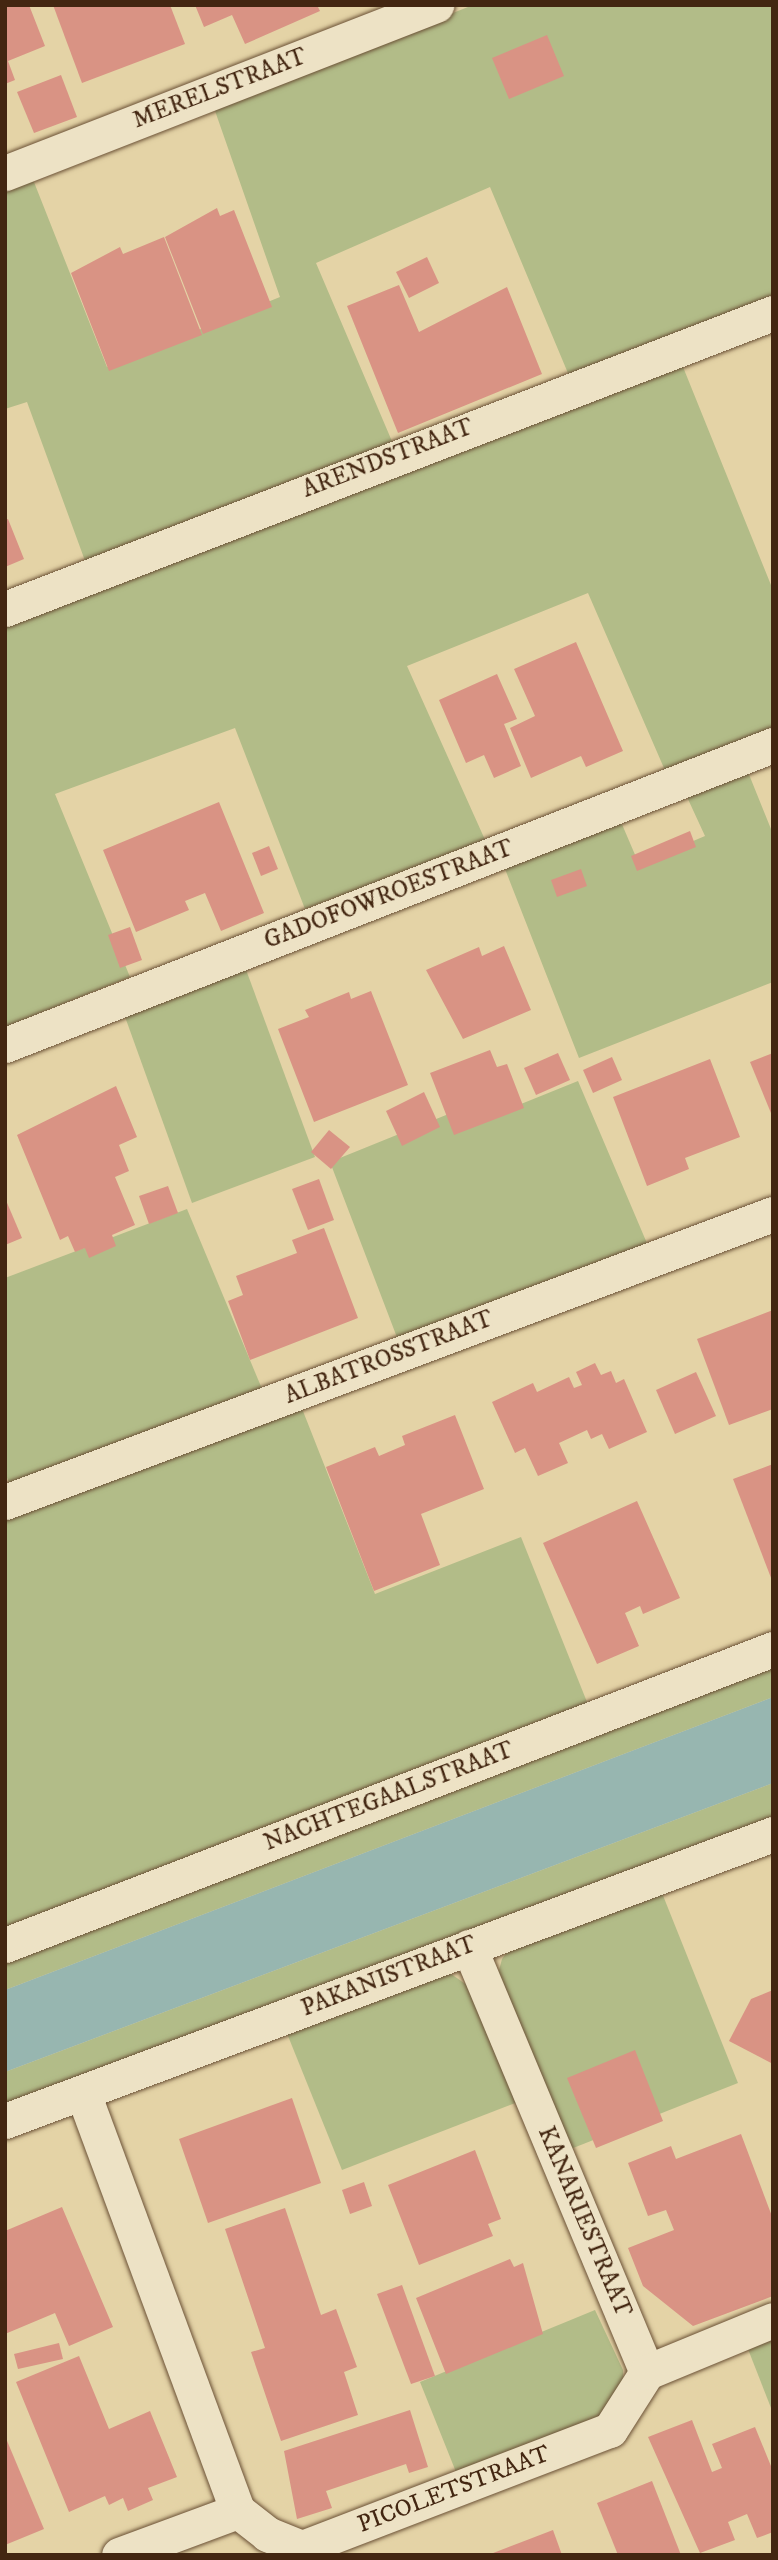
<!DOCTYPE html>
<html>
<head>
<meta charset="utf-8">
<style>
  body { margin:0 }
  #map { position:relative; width:778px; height:2560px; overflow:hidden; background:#e4d3a6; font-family:"IM FELL DW Pica",serif }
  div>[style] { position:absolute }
  .green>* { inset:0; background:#b2bc88 }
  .water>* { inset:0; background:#97b6b0 }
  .building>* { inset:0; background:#d99384 }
  .roads { filter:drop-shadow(0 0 2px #6b5136) drop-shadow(0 0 2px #6b5136) }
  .minor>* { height:35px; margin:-17.5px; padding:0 17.5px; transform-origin:17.5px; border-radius:17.5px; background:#ede2c5 }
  span { translate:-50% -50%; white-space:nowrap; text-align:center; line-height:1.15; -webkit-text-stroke:5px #ede2c5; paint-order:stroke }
  .street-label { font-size:24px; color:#432611 }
  .frame { position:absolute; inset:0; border:7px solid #432611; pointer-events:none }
</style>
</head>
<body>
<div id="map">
  <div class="green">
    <i style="clip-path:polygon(473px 5px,773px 5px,773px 300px,570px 378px,490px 187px,316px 263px,394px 446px,88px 569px,27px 402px,5px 409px,5px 186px,32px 177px,107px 367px,280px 297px,214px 108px)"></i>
    <i style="clip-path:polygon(679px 357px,773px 590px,773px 733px,667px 775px,588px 593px,407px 666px,486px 842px,305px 909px,235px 728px,55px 794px,130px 977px,5px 1027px,5px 623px)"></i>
    <i style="clip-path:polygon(748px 772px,773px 834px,773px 982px,579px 1058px,505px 869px,621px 822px,639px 864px,705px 836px,687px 797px)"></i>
    <i style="clip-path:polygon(245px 967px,315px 1157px,192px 1203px,124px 1014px)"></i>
    <i style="clip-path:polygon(578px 1081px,649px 1248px,398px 1340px,330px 1162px,451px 1113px,459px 1129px)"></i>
    <i style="clip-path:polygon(187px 1209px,265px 1396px,13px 1492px,5px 1473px,5px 1278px)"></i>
    <i style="clip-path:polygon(301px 1406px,375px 1594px,521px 1537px,589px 1707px,5px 1931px,5px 1519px)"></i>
    <i style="clip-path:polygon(773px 1662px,773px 1697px,5px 1990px,5px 1956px)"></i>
    <i style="clip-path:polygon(773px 1783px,773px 1818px,5px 2103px,5px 2072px)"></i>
    <i style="clip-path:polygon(658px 1883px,738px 2083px,563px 2152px,497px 1978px,502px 1959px,512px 1945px)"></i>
    <i style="clip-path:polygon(444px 1969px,474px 1990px,518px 2102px,342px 2170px,284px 2026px)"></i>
    <i style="clip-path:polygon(595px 2310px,623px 2370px,624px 2392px,602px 2422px,458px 2477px,420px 2382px)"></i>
    <i style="clip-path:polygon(773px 2333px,773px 2413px,746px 2344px)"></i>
  </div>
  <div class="water">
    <i style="clip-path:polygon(773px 1697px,773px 1783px,5px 2072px,5px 1990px)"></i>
  </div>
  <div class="building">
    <i style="clip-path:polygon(5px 5px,29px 5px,45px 46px,8px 61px,15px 80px,5px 84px)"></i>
    <i style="clip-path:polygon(53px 5px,170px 5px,185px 44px,82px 83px)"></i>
    <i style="clip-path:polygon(195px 5px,317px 5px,320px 11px,245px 44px,232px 15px,204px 27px)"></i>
    <i style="clip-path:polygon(547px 35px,564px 76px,509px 99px,492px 58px)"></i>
    <i style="clip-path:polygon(61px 75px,77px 117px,34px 133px,17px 92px)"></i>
    <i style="clip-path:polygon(217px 208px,220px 216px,234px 210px,272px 307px,203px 334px,165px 237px)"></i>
    <i style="clip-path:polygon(164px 237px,202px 335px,109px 371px,71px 273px,120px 247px,123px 254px)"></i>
    <i style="clip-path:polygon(427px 257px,439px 283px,409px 298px,396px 272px)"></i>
    <i style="clip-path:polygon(399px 285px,419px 332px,507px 287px,542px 374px,398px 433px,347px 306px)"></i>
    <i style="clip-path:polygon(8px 519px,24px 559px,5px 567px,5px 520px)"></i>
    <i style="clip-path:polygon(576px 642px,623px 751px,586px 767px,581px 756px,531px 778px,510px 728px,535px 716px,514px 669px)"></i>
    <i style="clip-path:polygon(497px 674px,517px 719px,504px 724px,521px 766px,494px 778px,484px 755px,466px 763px,439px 700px)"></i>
    <i style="clip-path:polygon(219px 802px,264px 913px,221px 931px,205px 893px,185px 901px,189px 910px,136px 932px,103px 850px)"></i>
    <i style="clip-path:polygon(690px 831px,696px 847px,637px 871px,631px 856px)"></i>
    <i style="clip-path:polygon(269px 846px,278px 869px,261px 876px,252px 853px)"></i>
    <i style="clip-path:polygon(581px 869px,587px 886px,557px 897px,551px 880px)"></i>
    <i style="clip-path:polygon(130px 927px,142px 960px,120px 968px,108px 935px)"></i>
    <i style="clip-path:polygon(504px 946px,531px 1010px,463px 1039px,426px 970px,479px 947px,482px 956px)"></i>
    <i style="clip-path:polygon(371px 991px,408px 1085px,314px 1122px,278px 1029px,309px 1017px,305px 1010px,349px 992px,351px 999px)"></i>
    <i style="clip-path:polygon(490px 1050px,497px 1067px,507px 1064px,524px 1108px,454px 1135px,430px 1073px)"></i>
    <i style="clip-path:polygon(558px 1053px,570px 1080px,536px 1095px,524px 1068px)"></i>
    <i style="clip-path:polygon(773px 1053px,773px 1118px,750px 1062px)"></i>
    <i style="clip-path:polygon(612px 1057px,622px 1080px,593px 1093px,583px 1070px)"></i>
    <i style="clip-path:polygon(710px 1059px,740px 1137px,685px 1158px,689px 1169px,647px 1186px,613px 1097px)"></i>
    <i style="clip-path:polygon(116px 1086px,137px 1137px,119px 1145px,129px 1171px,115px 1177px,135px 1225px,112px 1235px,116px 1246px,89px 1258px,85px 1248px,75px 1252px,68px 1236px,60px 1240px,17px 1135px)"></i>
    <i style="clip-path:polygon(424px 1092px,440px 1127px,402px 1146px,386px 1111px)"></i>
    <i style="clip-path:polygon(329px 1130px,350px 1147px,331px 1169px,311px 1152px)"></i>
    <i style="clip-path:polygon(319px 1179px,334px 1220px,308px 1230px,292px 1189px)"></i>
    <i style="clip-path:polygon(168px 1186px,178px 1213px,149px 1224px,139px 1196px)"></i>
    <i style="clip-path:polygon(5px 1198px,22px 1238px,5px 1245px)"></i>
    <i style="clip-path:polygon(324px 1228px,358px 1318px,250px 1360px,228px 1301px,243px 1295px,236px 1276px,297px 1253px,292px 1240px)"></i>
    <i style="clip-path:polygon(773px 1310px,773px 1409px,729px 1425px,697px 1339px)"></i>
    <i style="clip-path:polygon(595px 1363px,601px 1375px,611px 1371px,616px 1383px,624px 1379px,647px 1432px,609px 1449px,602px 1434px,591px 1439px,587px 1430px,559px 1443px,568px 1463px,538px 1476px,525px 1448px,515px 1453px,492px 1402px,533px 1383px,537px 1392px,569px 1377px,574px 1388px,582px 1385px,576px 1372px)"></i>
    <i style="clip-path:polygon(696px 1372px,716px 1416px,675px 1434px,656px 1390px)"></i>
    <i style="clip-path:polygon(455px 1415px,484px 1489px,421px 1514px,440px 1565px,374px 1591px,326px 1467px,375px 1447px,379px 1456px,405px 1445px,402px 1436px)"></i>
    <i style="clip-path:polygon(773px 1464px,773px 1583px,733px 1479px)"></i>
    <i style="clip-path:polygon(637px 1501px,680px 1598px,643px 1614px,640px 1606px,625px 1613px,639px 1646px,597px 1664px,543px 1543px)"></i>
    <i style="clip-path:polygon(773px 1990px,773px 2064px,729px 2041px,751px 1999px)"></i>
    <i style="clip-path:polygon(635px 2050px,663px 2121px,596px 2148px,567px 2078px)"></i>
    <i style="clip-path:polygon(292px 2098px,321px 2183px,208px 2223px,179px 2139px)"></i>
    <i style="clip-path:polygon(741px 2134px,773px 2219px,773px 2296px,693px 2326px,643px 2286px,628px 2248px,674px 2230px,666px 2210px,648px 2216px,628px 2163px,671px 2146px,676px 2159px)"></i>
    <i style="clip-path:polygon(475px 2150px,501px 2219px,488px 2224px,493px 2236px,419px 2265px,388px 2185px)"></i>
    <i style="clip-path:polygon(364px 2182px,372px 2206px,350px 2214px,342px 2190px)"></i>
    <i style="clip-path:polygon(62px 2207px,113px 2327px,69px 2346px,55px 2313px,5px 2334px,5px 2231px)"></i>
    <i style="clip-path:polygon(285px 2208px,321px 2315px,336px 2309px,357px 2367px,344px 2372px,358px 2415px,281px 2441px,251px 2352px,265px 2348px,225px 2229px)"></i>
    <i style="clip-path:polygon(510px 2259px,514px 2267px,523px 2263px,543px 2334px,446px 2374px,416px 2298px)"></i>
    <i style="clip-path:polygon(402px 2285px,435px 2376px,411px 2384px,377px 2294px)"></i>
    <i style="clip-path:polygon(59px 2343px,63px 2359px,18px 2369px,14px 2354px)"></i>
    <i style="clip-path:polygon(79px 2356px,109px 2429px,150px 2411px,177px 2477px,148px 2488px,153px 2500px,128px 2511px,123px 2498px,109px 2505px,105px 2496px,69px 2512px,16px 2382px)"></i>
    <i style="clip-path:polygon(410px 2410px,428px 2467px,409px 2473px,406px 2464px,326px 2491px,332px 2508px,297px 2519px,284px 2451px)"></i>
    <i style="clip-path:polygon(692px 2420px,712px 2472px,722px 2468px,712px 2444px,755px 2427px,773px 2471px,773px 2532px,757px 2538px,747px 2514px,728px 2522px,735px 2540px,700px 2553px,648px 2437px)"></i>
    <i style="clip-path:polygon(5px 2436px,44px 2529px,5px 2545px)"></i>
    <i style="clip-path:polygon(652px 2481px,681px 2555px,618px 2555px,597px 2503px)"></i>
    <i style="clip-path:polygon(553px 2530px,562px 2555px,488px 2555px)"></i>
  </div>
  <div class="roads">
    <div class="minor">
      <i style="left:5px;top:173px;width:463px;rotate:-21.3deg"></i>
      <i style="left:5px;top:609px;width:823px;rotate:-21.08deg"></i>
      <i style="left:5px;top:1045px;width:825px;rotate:-21.34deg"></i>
      <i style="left:5px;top:1502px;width:820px;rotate:-20.56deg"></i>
      <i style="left:5px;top:1945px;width:823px;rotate:-21.08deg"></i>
      <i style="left:469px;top:1947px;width:461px;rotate:67.3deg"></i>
      <i style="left:83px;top:2093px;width:446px;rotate:69.7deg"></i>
      <i style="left:238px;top:2511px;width:37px;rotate:38deg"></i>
      <i style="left:267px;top:2534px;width:38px;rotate:22deg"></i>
      <i style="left:302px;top:2548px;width:330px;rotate:-21deg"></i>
      <i style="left:610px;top:2430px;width:69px;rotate:-57.5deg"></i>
      <i style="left:5px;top:2121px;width:820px;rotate:-20.49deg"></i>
      <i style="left:647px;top:2372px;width:136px;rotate:-22.4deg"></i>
      <i style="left:119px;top:2555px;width:127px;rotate:-20.3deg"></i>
    </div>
  </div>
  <div class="street-label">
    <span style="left:220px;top:89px;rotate:-21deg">MERELSTRAAT</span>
    <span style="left:388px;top:459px;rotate:-21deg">ARENDSTRAAT</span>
    <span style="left:389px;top:895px;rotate:-21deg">GADOFOWROESTRAAT</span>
    <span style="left:389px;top:1358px;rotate:-21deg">ALBATROSSTRAAT</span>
    <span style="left:389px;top:1797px;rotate:-21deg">NACHTEGAALSTRAAT</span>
    <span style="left:389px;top:1977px;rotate:-21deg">PAKANISTRAAT</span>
    <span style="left:584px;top:2222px;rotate:67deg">KANARIESTRAAT</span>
    <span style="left:454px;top:2490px;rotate:-21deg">PICOLETSTRAAT</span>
  </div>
  <div class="frame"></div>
</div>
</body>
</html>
